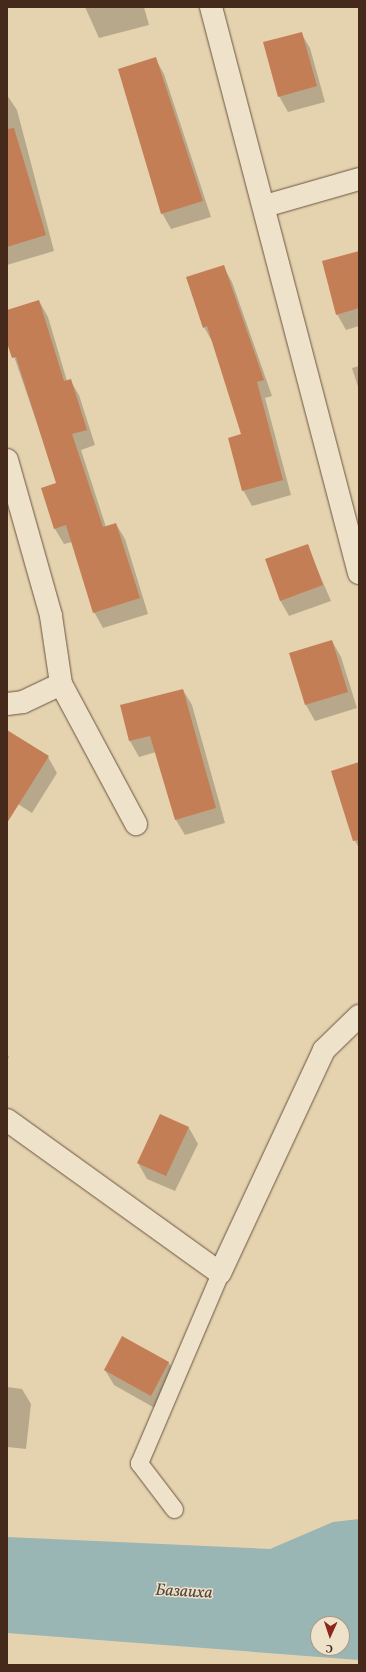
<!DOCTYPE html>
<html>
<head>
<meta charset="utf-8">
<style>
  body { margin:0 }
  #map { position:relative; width:366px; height:1672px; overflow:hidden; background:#e5d3af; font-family:Vollkorn,serif }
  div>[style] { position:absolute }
  .water>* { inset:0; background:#99b6b5 }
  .shadow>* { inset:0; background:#0003 }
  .building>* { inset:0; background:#c47e56 }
  .roads { filter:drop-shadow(0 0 1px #6d5441) drop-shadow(0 0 1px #6d5441) }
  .service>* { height:17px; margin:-8.5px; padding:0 8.5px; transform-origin:8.5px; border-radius:8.5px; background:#eee2cb }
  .minor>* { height:22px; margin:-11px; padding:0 11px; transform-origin:11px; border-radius:11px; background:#eee2cb }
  span { translate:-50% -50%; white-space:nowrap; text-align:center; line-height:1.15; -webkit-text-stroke:3px #eee2cb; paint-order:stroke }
  .water-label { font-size:17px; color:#56463b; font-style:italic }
  .frame { position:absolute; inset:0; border:8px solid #452a1c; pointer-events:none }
  .north { position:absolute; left:310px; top:1616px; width:40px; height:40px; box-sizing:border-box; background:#eee2cb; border:1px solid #aa9885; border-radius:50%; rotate:183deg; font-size:11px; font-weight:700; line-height:16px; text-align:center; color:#452a1c }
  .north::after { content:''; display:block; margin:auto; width:14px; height:18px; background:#8f2418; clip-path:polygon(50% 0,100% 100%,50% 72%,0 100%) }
</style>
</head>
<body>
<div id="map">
  <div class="water">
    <i style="clip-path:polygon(evenodd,359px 1519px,359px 1660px,7px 1633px,7px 1537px,270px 1549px,333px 1522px,359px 1519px,318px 1624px,342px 1624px,342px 1648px,318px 1648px,318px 1624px)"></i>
  </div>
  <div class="shadow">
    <i style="clip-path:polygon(85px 7px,144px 7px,149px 25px,99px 38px)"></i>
    <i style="clip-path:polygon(301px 33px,310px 48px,325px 102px,288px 112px,279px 96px)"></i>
    <i style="clip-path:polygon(155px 58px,164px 74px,211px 217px,171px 229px,162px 213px)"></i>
    <i style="clip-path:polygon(7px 95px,17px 110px,54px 251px,7px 265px)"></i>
    <i style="clip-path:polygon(359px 252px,359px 326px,346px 330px,337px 314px)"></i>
    <i style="clip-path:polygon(223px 266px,232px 282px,272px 396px,265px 398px,291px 495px,252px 506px,243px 490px,242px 435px,213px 343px,204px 327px)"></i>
    <i style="clip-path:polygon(39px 301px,48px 317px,67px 381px,70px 380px,79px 395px,95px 445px,81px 450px,106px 527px,116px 524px,125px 539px,148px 614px,103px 628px,94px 612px,72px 542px,64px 544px,55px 529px,42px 489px,58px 484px,7px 336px,7px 311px)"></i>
    <i style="clip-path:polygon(359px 366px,359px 390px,352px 368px)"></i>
    <i style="clip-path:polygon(307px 545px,331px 601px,289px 616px,280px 600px)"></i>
    <i style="clip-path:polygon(332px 641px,341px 657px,357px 708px,315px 721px,306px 705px,291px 654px)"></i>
    <i style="clip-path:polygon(183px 690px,192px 705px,225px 823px,185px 835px,176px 820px,156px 752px,139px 757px,130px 741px,121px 706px)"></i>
    <i style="clip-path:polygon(7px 731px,48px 757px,57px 773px,32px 813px,7px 797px)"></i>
    <i style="clip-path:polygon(359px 763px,359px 848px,353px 837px)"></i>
    <i style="clip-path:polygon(7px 1053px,9px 1057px,7px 1061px)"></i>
    <i style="clip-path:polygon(161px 1116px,189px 1128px,198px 1144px,175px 1191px,147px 1179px,138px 1163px)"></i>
    <i style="clip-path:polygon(122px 1338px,169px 1363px,178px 1379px,160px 1411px,114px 1385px,105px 1370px)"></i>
    <i style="clip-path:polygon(7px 1387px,22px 1389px,31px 1404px,26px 1449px,7px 1447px)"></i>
  </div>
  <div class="building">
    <i style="clip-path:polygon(302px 32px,317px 86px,278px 97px,263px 42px)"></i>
    <i style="clip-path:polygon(156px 57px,203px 201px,161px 214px,118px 69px)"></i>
    <i style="clip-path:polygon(14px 128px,46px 235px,7px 247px,7px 129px)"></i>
    <i style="clip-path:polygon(359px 251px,359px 308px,336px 315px,322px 261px)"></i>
    <i style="clip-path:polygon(224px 265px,264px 380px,257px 382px,283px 480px,242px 491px,228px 438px,241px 434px,207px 326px,203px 328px,186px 277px)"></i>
    <i style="clip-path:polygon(39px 300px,64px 381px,71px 379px,87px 430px,72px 434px,103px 527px,116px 523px,140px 598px,93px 613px,66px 525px,54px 529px,41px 488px,56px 483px,16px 357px,12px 358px,7px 343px,7px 310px)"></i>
    <i style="clip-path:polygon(308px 544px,323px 585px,280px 601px,265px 559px)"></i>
    <i style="clip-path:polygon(332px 640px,348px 692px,305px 705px,289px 653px)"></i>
    <i style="clip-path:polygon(183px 689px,216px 808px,175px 820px,150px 736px,129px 741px,120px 705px)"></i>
    <i style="clip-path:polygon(7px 730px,49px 756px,7px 823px)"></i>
    <i style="clip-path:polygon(359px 762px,359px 840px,353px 841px,331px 771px)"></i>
    <i style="clip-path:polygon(160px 1114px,189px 1127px,166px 1176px,137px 1163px)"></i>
    <i style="clip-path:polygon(122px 1336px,169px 1362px,151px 1396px,104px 1370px)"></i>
  </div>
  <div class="roads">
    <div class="service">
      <i style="left:174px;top:1509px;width:58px;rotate:-127.3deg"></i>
      <i style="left:139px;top:1463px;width:207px;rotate:-66.9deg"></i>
    </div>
    <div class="minor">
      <i style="left:211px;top:7px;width:585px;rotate:75.35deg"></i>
      <i style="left:265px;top:206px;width:98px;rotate:-16deg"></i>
      <i style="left:7px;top:460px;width:162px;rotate:74.2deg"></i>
      <i style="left:51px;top:616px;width:69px;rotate:81.6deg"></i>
      <i style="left:61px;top:684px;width:159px;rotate:61.8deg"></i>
      <i style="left:7px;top:704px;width:16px;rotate:-7deg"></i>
      <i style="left:23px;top:702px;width:42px;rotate:-25.3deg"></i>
      <i style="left:7px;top:1120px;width:262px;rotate:35.7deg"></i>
      <i style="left:220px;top:1273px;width:246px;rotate:-65deg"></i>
      <i style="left:324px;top:1050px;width:49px;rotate:-44.2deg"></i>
    </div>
  </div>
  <div class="water-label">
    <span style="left:184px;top:1592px;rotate:3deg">Базаиха</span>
  </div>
  <div class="frame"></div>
  <div class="north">С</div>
</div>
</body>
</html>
